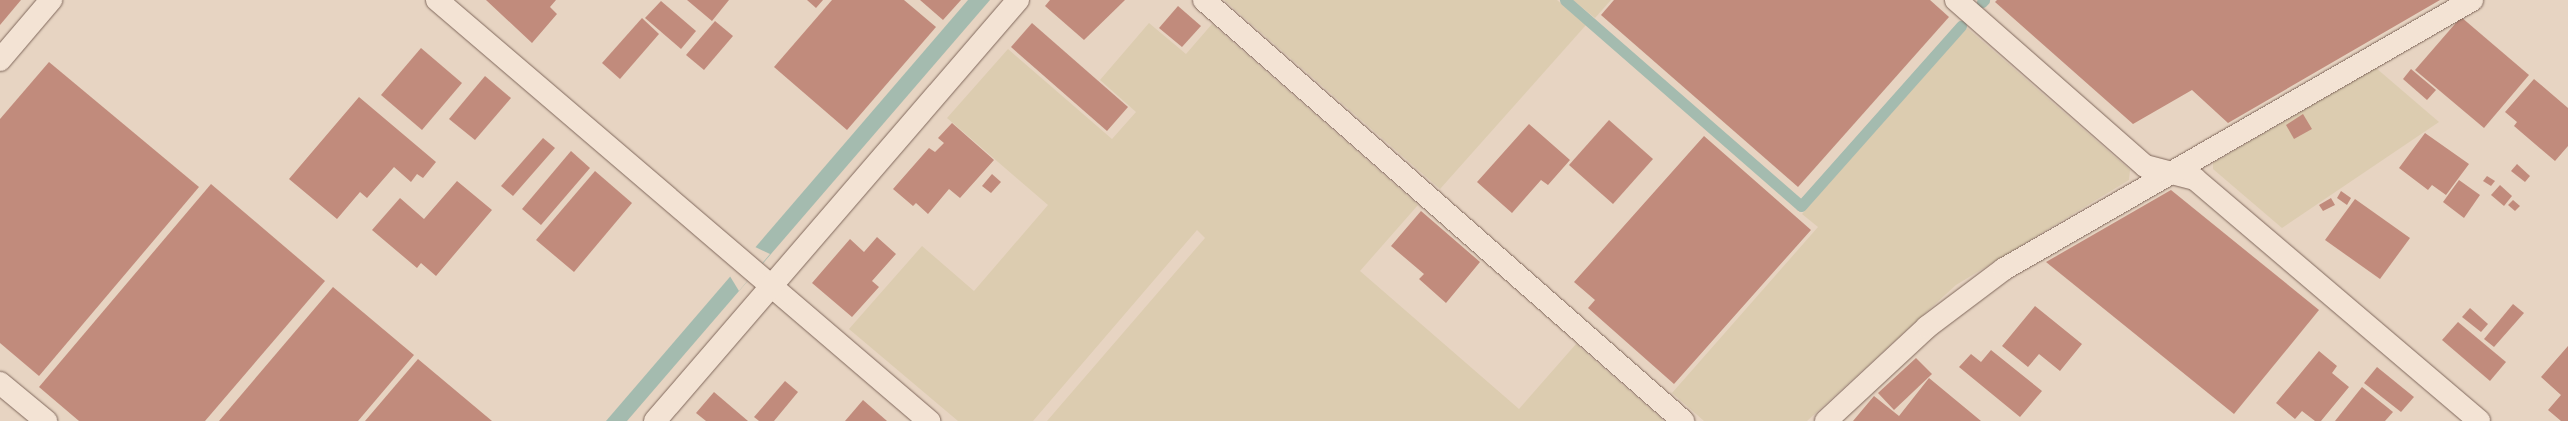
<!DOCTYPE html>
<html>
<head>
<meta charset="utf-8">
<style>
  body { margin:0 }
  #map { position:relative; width:2568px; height:421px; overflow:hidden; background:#e7d4c2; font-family:Spectral,serif }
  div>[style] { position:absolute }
  .farmland>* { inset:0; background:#dcccb0 }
  .water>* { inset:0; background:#a4bbaf }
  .pier>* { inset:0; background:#e7d4c2 }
  .stream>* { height:11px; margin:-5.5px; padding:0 5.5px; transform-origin:5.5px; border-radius:5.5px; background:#a4bbaf }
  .building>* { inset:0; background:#c18b7c }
  .roads { filter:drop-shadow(0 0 1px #7f675b) drop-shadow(0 0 1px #7f675b) }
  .minor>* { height:22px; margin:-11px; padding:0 11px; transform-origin:11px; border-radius:11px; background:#f3e3d4 }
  span { translate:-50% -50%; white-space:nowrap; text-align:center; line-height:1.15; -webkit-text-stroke:4px #f0e0d0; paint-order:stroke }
</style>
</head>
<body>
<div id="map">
  <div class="farmland">
    <i style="clip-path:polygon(1224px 0,1557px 0,1586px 25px,1440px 189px)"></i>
    <i style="clip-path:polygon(1573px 0,1611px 0,1595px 18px)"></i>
    <i style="clip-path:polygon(1149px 23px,1186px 54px,1212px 24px,1418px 205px,1360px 271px,1519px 409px,1576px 344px,1664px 421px,1047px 421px,1205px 238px,1197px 230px,1033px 421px,958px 421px,849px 329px,922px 246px,974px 291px,1048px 205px,947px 118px,1008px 49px,1112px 139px,1136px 112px,1100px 80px)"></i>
    <i style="clip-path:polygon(1967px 28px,2130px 170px,2129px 180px,1956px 285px,1807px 421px,1704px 421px,1672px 393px,1818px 227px,1802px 214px)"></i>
    <i style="clip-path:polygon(2376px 68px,2439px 122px,2282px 228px,2213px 169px,2213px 163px)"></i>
  </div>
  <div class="water">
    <i style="clip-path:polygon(968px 0,990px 0,627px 421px,606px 421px)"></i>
  </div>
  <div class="pier">
    <i style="clip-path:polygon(751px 245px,770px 254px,739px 291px,728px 273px)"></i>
  </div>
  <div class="stream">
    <i style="left:1565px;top:0;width:313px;rotate:41.1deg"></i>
    <i style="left:1801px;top:206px;width:241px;rotate:-48.4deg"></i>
    <i style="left:1982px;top:2px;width:3px;rotate:-45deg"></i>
  </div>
  <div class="building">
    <i style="clip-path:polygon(0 0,21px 0,0 25px)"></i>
    <i style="clip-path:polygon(486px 0,556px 0,550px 7px,557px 14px,532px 43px)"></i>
    <i style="clip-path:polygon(687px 0,729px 0,712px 21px)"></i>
    <i style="clip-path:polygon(807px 0,823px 0,816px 8px)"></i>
    <i style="clip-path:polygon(832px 0,904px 0,936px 27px,847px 130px,774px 67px)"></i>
    <i style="clip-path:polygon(920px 0,961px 0,943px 20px)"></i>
    <i style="clip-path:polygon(1050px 0,1125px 0,1084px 40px,1045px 6px)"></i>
    <i style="clip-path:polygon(1614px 0,1930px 0,1949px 17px,1798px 187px,1601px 15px)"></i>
    <i style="clip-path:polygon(1997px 0,2440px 0,2228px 123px,2192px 90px,2133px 124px,1995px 2px)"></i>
    <i style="clip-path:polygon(661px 1px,696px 31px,681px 49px,645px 18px)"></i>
    <i style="clip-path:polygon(1178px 6px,1201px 26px,1182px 47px,1159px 28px)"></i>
    <i style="clip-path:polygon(2461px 17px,2529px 75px,2484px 128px,2415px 70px)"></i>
    <i style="clip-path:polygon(642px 18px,659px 34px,620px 79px,602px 63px)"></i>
    <i style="clip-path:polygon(715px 21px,733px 36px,704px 70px,686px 55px)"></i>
    <i style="clip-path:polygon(1032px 23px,1128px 107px,1107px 131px,1011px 47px)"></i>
    <i style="clip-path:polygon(421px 48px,462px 83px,422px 130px,381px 95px)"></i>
    <i style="clip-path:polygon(49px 62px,199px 187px,39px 376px,0 343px,0 119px)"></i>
    <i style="clip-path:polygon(2411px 69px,2436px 90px,2427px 100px,2403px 79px)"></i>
    <i style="clip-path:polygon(485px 76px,511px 98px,475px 140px,449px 119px)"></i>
    <i style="clip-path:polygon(2534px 79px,2568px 108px,2568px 146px,2555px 161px,2514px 126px,2517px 122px,2505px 112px)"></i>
    <i style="clip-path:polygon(359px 97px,436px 162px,423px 178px,417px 174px,411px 182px,394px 167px,367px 198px,360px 192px,337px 219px,289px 179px)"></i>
    <i style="clip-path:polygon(2303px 114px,2312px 129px,2294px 139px,2286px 125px)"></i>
    <i style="clip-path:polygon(1609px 120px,1653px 159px,1613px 204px,1569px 165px)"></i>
    <i style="clip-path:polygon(952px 123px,994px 160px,960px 198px,949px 189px,928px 214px,916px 203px,913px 206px,893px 189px,929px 148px,935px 152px,944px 143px,938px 138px)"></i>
    <i style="clip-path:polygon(1529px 124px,1570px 160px,1548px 185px,1541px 180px,1512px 213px,1477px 182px)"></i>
    <i style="clip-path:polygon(2425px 133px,2469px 164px,2446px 195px,2432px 185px,2428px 190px,2399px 168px)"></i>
    <i style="clip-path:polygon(1704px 136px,1811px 230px,1674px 384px,1588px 308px,1595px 300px,1574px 282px)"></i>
    <i style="clip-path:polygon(543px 138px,555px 148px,513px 196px,501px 186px)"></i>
    <i style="clip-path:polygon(571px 151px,590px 168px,541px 225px,522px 209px)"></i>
    <i style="clip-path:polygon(2517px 164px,2530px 176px,2525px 182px,2511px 171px)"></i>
    <i style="clip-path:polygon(595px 171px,632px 203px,574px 272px,536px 240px)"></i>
    <i style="clip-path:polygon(992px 174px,1001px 182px,991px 193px,982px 186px)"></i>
    <i style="clip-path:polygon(2487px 176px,2495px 181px,2491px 186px,2483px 181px)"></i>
    <i style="clip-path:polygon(2459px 180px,2480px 195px,2464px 218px,2443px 202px)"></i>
    <i style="clip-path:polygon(457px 181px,492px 210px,436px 276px,421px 263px,417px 268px,372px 230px,400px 198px,424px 219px)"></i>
    <i style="clip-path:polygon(211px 184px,325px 281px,205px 421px,79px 421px,39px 387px)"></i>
    <i style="clip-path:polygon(2500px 185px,2512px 196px,2504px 206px,2491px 195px)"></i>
    <i style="clip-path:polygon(2171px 190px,2319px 310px,2234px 414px,2046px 262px)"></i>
    <i style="clip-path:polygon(2341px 191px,2351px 198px,2347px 205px,2337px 198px)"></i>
    <i style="clip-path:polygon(2331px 198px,2335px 205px,2323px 211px,2319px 205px)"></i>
    <i style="clip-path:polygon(2355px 199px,2410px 238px,2380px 279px,2325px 240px)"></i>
    <i style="clip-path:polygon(2513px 200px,2520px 206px,2515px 211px,2508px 205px)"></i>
    <i style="clip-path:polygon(1421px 211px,1480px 262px,1446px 303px,1419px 279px,1424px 274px,1391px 246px)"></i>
    <i style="clip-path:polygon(877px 237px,896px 254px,872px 281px,879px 287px,852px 317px,812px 283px,850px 239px,864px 252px)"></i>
    <i style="clip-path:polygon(333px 287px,414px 355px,358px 421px,219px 421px)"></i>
    <i style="clip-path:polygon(2513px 304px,2524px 313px,2494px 347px,2484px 339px)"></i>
    <i style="clip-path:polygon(2035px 306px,2082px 344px,2060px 371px,2039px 354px,2028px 367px,2002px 346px)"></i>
    <i style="clip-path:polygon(2470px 308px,2488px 324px,2481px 332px,2462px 317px)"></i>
    <i style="clip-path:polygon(2458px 322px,2506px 362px,2490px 381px,2442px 340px)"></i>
    <i style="clip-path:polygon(2568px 346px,2568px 421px,2561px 421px,2548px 410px,2561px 395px,2541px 377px)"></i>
    <i style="clip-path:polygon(1991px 350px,2042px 391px,2020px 417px,1959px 367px,1971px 354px,1981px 362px)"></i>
    <i style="clip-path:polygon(2319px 351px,2337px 366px,2332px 373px,2349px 387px,2321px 421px,2315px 421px,2302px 411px,2295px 419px,2276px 403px)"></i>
    <i style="clip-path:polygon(1916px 358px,1932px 374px,1894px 410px,1878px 393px)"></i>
    <i style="clip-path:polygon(418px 359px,492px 421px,365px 421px)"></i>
    <i style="clip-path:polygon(2377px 367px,2414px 397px,2401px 412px,2364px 383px)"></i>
    <i style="clip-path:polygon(1929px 378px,1981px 421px,1853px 421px,1874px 396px,1899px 416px)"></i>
    <i style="clip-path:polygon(785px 381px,798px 392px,774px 421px,759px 421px,754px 417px)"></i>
    <i style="clip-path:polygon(2362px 387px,2393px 412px,2385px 421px,2335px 421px)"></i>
    <i style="clip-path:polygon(714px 392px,748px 421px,706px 421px,696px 413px)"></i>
    <i style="clip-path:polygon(863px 400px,887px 421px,845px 421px)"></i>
  </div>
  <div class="roads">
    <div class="minor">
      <i style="left:437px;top:0;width:648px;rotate:40.55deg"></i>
      <i style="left:1204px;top:0;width:638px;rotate:41.31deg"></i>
      <i style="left:1956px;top:0;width:252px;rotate:41.3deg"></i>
      <i style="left:2145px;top:166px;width:52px;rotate:14.6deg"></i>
      <i style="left:2195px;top:179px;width:373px;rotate:40.4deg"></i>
      <i style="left:0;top:60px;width:79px;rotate:-49.6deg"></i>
      <i style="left:0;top:383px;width:60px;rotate:39.6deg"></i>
      <i style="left:655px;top:421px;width:556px;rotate:-49.23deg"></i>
      <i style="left:1826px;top:421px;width:138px;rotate:-42.9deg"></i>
      <i style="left:1927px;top:327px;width:96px;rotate:-37deg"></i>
      <i style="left:2004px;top:269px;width:540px;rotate:-29.89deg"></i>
    </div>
  </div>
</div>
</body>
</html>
